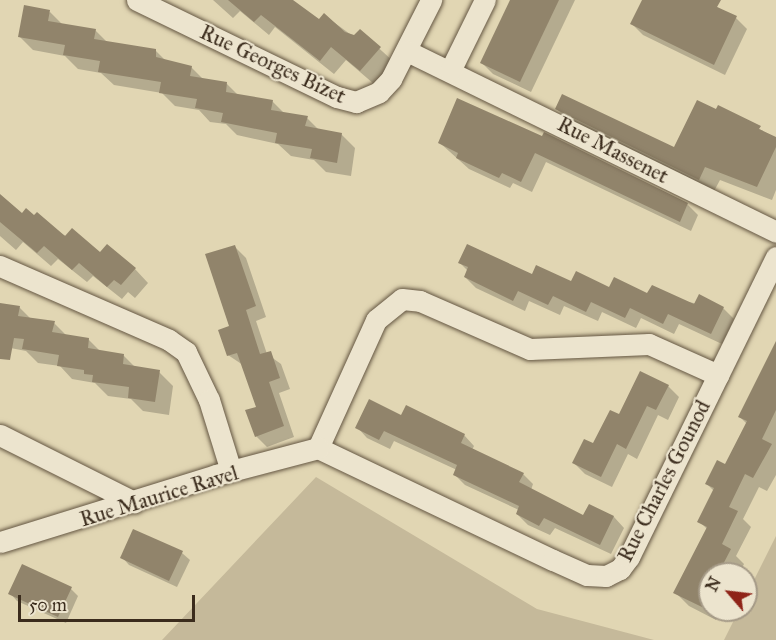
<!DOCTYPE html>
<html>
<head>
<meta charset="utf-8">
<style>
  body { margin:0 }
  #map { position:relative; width:776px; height:640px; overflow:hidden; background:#e1d6b3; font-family:"IM FELL Great Primer",serif }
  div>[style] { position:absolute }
  .green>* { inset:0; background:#c5b99a }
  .shadow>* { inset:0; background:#0003 }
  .building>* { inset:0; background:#91846b }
  .roads { filter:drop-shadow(0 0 2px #645642) drop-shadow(0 0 2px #645642) }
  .street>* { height:21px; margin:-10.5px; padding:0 10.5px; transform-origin:10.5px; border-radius:10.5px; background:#ece4ce }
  span { translate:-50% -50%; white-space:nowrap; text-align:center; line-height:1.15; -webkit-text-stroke:4.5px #ece4ce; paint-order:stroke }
  .street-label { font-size:21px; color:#3b2c1d }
  .north { position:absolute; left:698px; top:562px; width:60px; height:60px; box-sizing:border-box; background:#ece4ce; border:2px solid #a59a87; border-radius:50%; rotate:298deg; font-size:16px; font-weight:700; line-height:24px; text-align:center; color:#3b2c1d }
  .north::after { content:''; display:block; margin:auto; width:21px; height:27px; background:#8f2418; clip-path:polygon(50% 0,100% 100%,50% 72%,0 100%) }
  .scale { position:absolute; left:18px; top:595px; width:177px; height:27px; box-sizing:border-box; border:3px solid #3b2c1d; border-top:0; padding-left:8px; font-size:18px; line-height:21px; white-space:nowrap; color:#3b2c1d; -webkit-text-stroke:4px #ece4ce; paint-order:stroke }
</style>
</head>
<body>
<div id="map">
  <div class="green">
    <i style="clip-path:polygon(316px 477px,537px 609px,654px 640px,162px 640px)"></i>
    <i style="clip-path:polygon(776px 536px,776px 640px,724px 640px,739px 610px,746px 610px,746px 596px)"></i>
  </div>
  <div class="shadow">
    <i style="clip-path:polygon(213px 0,291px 0,319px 20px,324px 15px,354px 37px,360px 31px,394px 62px,374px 84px,346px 60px,334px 74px,275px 27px,269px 35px,240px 11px,233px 18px)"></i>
    <i style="clip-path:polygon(511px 0,575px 0,531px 92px,493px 74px,482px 63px)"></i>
    <i style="clip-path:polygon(644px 0,705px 0,736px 18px,747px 29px,725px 75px,643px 35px,632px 24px)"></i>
    <i style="clip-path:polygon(50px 12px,63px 25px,95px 30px,108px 43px,156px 51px,166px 61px,191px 67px,204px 80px,227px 84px,239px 96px,272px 101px,285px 114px,307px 118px,319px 130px,341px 134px,355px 148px,351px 176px,326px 172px,314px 160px,291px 156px,278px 144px,237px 135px,226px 124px,210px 122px,199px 110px,175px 106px,162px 93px,114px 85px,101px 73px,78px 69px,65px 56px,33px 50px,19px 36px)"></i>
    <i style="clip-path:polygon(718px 107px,776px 138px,776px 190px,772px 200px,720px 180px,713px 193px,571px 123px,557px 109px,675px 149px)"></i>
    <i style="clip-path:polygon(542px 138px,687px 204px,698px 215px,691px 231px,546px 162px,532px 192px,513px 183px,510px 188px,469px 169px,440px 143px)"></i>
    <i style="clip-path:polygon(0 196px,22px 215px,135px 269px,148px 283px,135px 298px,128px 292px,122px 299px,93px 276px,87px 282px,58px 259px,51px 266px,23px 242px,16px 250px,0 236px)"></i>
    <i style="clip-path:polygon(235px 247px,246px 258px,266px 317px,256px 321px,267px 354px,281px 364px,290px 389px,279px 393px,294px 437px,267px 447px,256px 436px,257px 408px,243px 365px,228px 355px)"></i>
    <i style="clip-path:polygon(460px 263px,723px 308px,734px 319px,722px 344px,679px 324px,674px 334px,641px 318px,636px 328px,602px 312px,598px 321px,564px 306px,560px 315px,529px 301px,525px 311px,476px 288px,465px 277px,468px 271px)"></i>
    <i style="clip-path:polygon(0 304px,19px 307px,31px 319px,54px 323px,67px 336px,88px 339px,101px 352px,124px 356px,136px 368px,159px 372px,173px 386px,169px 415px,143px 411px,131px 399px,108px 396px,95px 383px,72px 379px,60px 366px,38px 363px,26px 351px,0 346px)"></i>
    <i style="clip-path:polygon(776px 344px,776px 475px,767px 491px,759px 487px,743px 519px,751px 527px,736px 556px,744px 564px,739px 574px,710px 574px,710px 610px,721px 610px,716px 620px,689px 606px,675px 592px,707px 529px,699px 521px,714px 491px,707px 484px,726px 466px,747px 424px,740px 417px)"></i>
    <i style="clip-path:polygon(668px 386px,679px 397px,668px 420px,658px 415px,637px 459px,628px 454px,612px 487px,585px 474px,574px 463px,620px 416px)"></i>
    <i style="clip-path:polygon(402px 417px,464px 435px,474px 446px,472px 450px,523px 474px,533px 484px,531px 490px,584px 517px,590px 506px,614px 517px,624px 528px,611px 554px,555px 528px,550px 535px,528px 525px,517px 514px,519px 510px,465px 485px,455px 475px,457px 470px,394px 441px,390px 449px,367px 438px,357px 427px)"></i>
    <i style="clip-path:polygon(182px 553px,190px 560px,177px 587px,129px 565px,122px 557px)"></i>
    <i style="clip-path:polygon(71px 589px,78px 596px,66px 623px,17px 601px,10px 593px)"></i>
  </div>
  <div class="building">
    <i style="clip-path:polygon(228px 0,293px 0,319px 19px,324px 13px,345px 32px,354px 35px,360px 29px,381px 47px,360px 71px,331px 47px,320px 61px,261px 15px,254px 22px)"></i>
    <i style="clip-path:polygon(510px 0,559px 0,520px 82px,480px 63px)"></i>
    <i style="clip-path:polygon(642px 0,721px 0,717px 7px,737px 16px,714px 65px,630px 24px)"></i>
    <i style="clip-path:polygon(24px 5px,50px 10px,48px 21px,96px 29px,94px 39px,156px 49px,156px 57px,192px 66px,190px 76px,227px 82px,226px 92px,273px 100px,271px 110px,308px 116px,305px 126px,342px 133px,337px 163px,310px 158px,312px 149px,275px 143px,277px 133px,221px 122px,223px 113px,195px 108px,197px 99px,159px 93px,161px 82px,98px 72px,100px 61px,63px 55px,65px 45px,18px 37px)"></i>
    <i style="clip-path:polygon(562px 94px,674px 147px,697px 100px,716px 109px,718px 105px,761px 126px,759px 129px,776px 137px,776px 147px,757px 187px,705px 167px,699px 180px,555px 109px)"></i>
    <i style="clip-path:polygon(457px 98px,542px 136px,544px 132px,688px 203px,680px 222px,535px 153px,521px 182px,502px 173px,499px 178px,456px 158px,458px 153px,438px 143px)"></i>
    <i style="clip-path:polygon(0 194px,22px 213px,26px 208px,34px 215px,37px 212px,65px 236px,72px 228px,100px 252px,107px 244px,136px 268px,121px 285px,114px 280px,107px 287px,79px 263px,72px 270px,44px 246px,37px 253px,0 222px)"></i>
    <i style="clip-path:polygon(467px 244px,532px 274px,536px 265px,571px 281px,576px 271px,609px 287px,614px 277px,647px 293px,652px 285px,694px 304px,699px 294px,724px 307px,711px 334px,668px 314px,663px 324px,630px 308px,625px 318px,591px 302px,586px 312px,553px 296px,548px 305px,518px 291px,513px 301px,464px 277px,468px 267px,458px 263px)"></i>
    <i style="clip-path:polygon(235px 245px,256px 306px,246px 310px,260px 354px,271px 351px,280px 378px,269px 382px,284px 426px,255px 437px,245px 410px,256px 407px,237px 353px,227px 356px,218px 330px,229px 326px,205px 254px)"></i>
    <i style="clip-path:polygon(0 303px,20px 306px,18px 316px,55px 321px,52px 332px,89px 338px,88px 348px,124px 354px,123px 364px,160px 370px,155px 402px,128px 398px,129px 387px,92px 382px,93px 375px,84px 374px,84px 370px,57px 366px,59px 355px,22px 349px,24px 339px,14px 338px,10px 360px,0 359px)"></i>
    <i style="clip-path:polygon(776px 341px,776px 410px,762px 439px,772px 444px,753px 478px,745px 474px,729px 507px,738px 511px,722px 544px,731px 549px,718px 574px,710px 574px,710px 591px,702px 607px,673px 593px,707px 527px,697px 522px,714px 488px,705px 484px,717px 460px,725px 464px,747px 421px,738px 417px)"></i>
    <i style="clip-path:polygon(640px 371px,669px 385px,656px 410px,647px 406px,626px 449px,617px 444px,601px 477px,572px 463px,584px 439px,593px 443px,610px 410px,619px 414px)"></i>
    <i style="clip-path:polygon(369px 399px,401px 415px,406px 405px,465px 434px,461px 443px,524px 473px,519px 482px,583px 515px,589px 504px,614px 516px,600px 545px,544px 518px,539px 526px,516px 514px,519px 506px,453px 475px,457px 465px,384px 431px,379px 440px,355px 428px)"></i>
    <i style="clip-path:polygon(133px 529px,183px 551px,169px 581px,120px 558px)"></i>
    <i style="clip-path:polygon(22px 564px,72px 587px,58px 617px,8px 594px)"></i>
  </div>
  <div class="roads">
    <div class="street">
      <i style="left:137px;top:0;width:222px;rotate:25.9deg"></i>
      <i style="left:337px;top:97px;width:20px;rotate:15deg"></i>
      <i style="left:356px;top:102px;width:25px;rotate:-23deg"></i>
      <i style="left:379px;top:92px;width:18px;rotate:-47deg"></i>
      <i style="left:391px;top:79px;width:89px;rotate:-63.1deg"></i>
      <i style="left:407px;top:51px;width:411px;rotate:26.1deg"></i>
      <i style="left:450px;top:71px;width:79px;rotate:-63.8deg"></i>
      <i style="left:0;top:266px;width:184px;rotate:23.6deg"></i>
      <i style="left:169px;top:340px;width:21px;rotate:35deg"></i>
      <i style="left:186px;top:352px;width:53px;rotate:64.4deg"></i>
      <i style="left:209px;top:400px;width:74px;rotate:72.8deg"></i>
      <i style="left:0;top:435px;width:150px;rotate:26.6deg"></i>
      <i style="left:318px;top:448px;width:260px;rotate:25.5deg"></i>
      <i style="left:553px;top:560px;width:37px;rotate:24deg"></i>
      <i style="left:587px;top:575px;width:19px;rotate:3deg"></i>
      <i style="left:606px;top:576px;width:16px;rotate:-27deg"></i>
      <i style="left:620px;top:569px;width:15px;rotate:-53deg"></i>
      <i style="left:629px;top:557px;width:334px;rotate:-63.9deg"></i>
      <i style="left:318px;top:448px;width:141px;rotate:-65.6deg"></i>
      <i style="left:376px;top:320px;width:33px;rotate:-39deg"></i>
      <i style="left:402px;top:299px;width:18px;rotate:6deg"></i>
      <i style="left:420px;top:301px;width:120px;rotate:23.6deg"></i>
      <i style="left:530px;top:349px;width:119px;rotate:-2.4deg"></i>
      <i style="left:649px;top:344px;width:76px;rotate:24.2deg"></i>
      <i style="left:0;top:542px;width:226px;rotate:-17.2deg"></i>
      <i style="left:216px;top:475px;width:106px;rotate:-14.8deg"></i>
    </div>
  </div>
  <div class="street-label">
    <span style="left:273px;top:64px;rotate:25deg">Rue Georges Bizet</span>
    <span style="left:613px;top:150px;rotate:27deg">Rue Massenet</span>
    <span style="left:664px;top:481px;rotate:-63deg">Rue Charles Gounod</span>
    <span style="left:159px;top:496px;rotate:-17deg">Rue Maurice Ravel</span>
  </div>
  <div class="north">N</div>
  <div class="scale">50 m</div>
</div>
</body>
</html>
